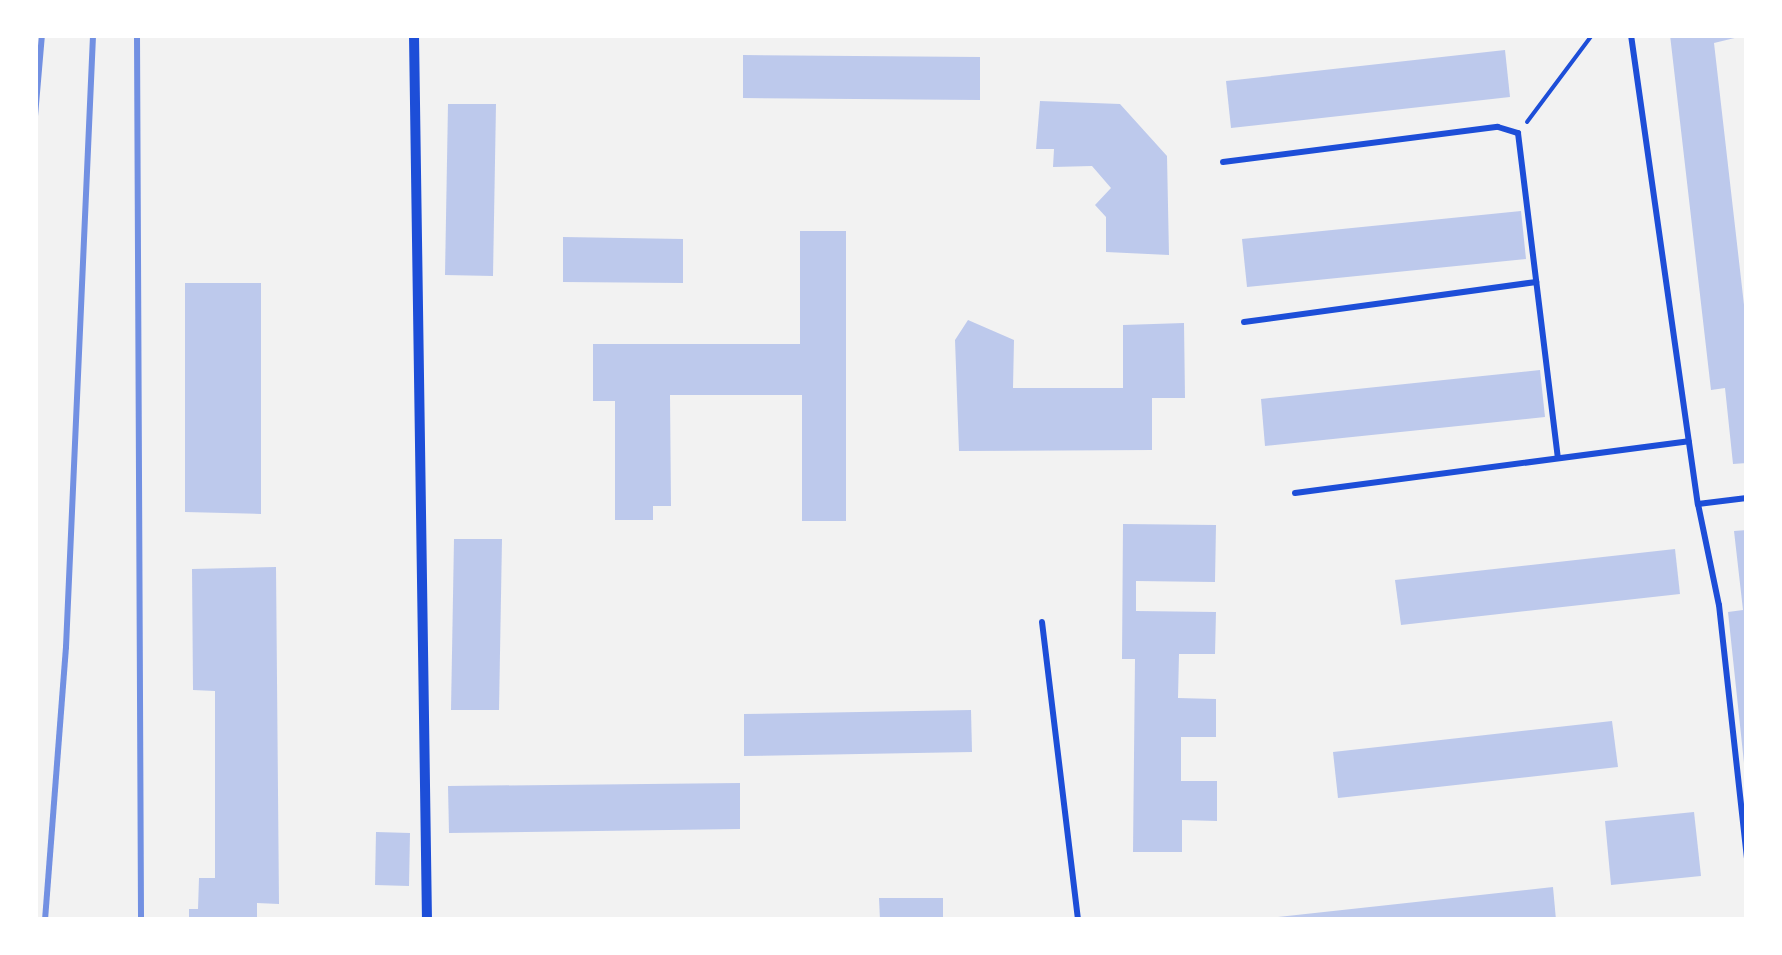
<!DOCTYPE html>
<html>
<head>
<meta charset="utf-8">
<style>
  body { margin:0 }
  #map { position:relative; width:1782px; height:955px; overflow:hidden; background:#f2f2f2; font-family:"Alegreya Sans",sans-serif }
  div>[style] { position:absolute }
  .building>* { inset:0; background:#bdc9ec }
  .path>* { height:4px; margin:-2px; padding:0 2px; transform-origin:2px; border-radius:2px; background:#1d4ed8 }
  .service>* { height:6px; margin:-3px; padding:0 3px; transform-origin:3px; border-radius:3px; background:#1d4ed8 }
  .minor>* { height:10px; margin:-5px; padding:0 5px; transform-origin:5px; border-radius:5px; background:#1d4ed8 }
  .rail>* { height:6px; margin:-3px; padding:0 3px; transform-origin:3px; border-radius:3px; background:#7290e2 }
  span { translate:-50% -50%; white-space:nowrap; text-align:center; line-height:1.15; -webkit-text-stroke:9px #fff; paint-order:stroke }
  .frame { position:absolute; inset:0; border:38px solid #fff; pointer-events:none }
</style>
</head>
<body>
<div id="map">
  <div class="building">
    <i style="clip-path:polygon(1670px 35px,1747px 35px,1714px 43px,1747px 331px,1747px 463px,1733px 464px,1725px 388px,1711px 390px)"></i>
    <i style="clip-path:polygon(1505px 50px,1510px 97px,1231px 128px,1226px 81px)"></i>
    <i style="clip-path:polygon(743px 55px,980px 57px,980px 100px,743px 98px)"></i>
    <i style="clip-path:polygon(1040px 101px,1120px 104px,1167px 156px,1169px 255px,1106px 252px,1106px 217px,1095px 205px,1111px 188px,1092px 166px,1053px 167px,1054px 149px,1036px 149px)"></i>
    <i style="clip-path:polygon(448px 104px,496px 104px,493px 276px,445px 275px)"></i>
    <i style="clip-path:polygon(1521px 211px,1526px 259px,1247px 287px,1242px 239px)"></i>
    <i style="clip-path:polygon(800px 231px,846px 231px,846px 521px,802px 521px,802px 395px,670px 395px,671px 506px,653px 506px,653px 520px,615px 520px,615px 401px,593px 401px,593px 344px,800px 344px)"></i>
    <i style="clip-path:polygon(563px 237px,683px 239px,683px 283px,563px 282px)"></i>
    <i style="clip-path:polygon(185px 283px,261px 283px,261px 514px,185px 512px)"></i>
    <i style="clip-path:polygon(968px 320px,1014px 340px,1013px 388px,1123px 388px,1123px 325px,1184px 323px,1185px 398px,1152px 398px,1152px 450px,959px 451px,955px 340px)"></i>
    <i style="clip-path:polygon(1540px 370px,1545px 417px,1265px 446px,1261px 399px)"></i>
    <i style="clip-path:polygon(1123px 524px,1216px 525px,1215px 582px,1136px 581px,1136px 611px,1216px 612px,1215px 654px,1179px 654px,1178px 698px,1216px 699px,1216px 737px,1181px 737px,1181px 781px,1217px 781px,1217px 821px,1182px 820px,1182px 852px,1133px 852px,1135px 659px,1122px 659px)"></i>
    <i style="clip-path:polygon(1747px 530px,1747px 763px,1744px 763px,1728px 612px,1743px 610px,1734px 531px)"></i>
    <i style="clip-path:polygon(454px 539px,502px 539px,499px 710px,451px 710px)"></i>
    <i style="clip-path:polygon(1675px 549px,1680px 594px,1401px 625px,1395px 580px)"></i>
    <i style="clip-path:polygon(276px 567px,279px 904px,257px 903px,257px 920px,189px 920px,189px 909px,198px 909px,199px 878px,215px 878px,215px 691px,193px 690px,192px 569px)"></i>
    <i style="clip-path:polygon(971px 710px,972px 752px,744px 756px,744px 714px)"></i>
    <i style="clip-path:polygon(1612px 721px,1618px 767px,1338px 798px,1333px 752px)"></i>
    <i style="clip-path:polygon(740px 783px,740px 829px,449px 833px,448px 786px)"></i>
    <i style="clip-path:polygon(1694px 812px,1701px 876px,1611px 885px,1605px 821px)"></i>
    <i style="clip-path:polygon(376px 832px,410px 833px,409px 886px,375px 885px)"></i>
    <i style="clip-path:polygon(1553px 887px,1556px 920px,1278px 920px,1278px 917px)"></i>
    <i style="clip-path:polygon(879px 898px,943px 898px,943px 920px,880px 920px)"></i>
  </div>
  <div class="path">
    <i style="left:1527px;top:122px;width:109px;rotate:-53.2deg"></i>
  </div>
  <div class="service">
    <i style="left:794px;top:35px;width:27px"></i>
    <i style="left:1631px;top:35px;width:474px;rotate:81.9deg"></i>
    <i style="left:1698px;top:504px;width:49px;rotate:-7deg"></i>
    <i style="left:1223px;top:162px;width:277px;rotate:-7.3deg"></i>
    <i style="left:1498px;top:127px;width:21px;rotate:17deg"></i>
    <i style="left:1518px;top:133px;width:327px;rotate:83deg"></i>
    <i style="left:1244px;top:322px;width:295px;rotate:-7.8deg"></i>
    <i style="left:1295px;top:493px;width:397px;rotate:-7.5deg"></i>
    <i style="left:1698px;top:504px;width:103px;rotate:78.3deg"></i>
    <i style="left:1719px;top:605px;width:256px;rotate:83.7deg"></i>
    <i style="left:1042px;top:622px;width:300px;rotate:83.1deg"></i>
  </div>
  <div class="minor">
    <i style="left:414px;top:35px;width:885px;rotate:89.16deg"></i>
  </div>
  <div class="rail">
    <i style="left:137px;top:35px;width:885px;rotate:89.74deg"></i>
    <i style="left:35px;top:116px;width:81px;rotate:-85.1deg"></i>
    <i style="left:45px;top:920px;width:274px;rotate:-85.6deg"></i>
    <i style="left:66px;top:647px;width:613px;rotate:-87.47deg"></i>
  </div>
  <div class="frame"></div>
</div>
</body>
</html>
